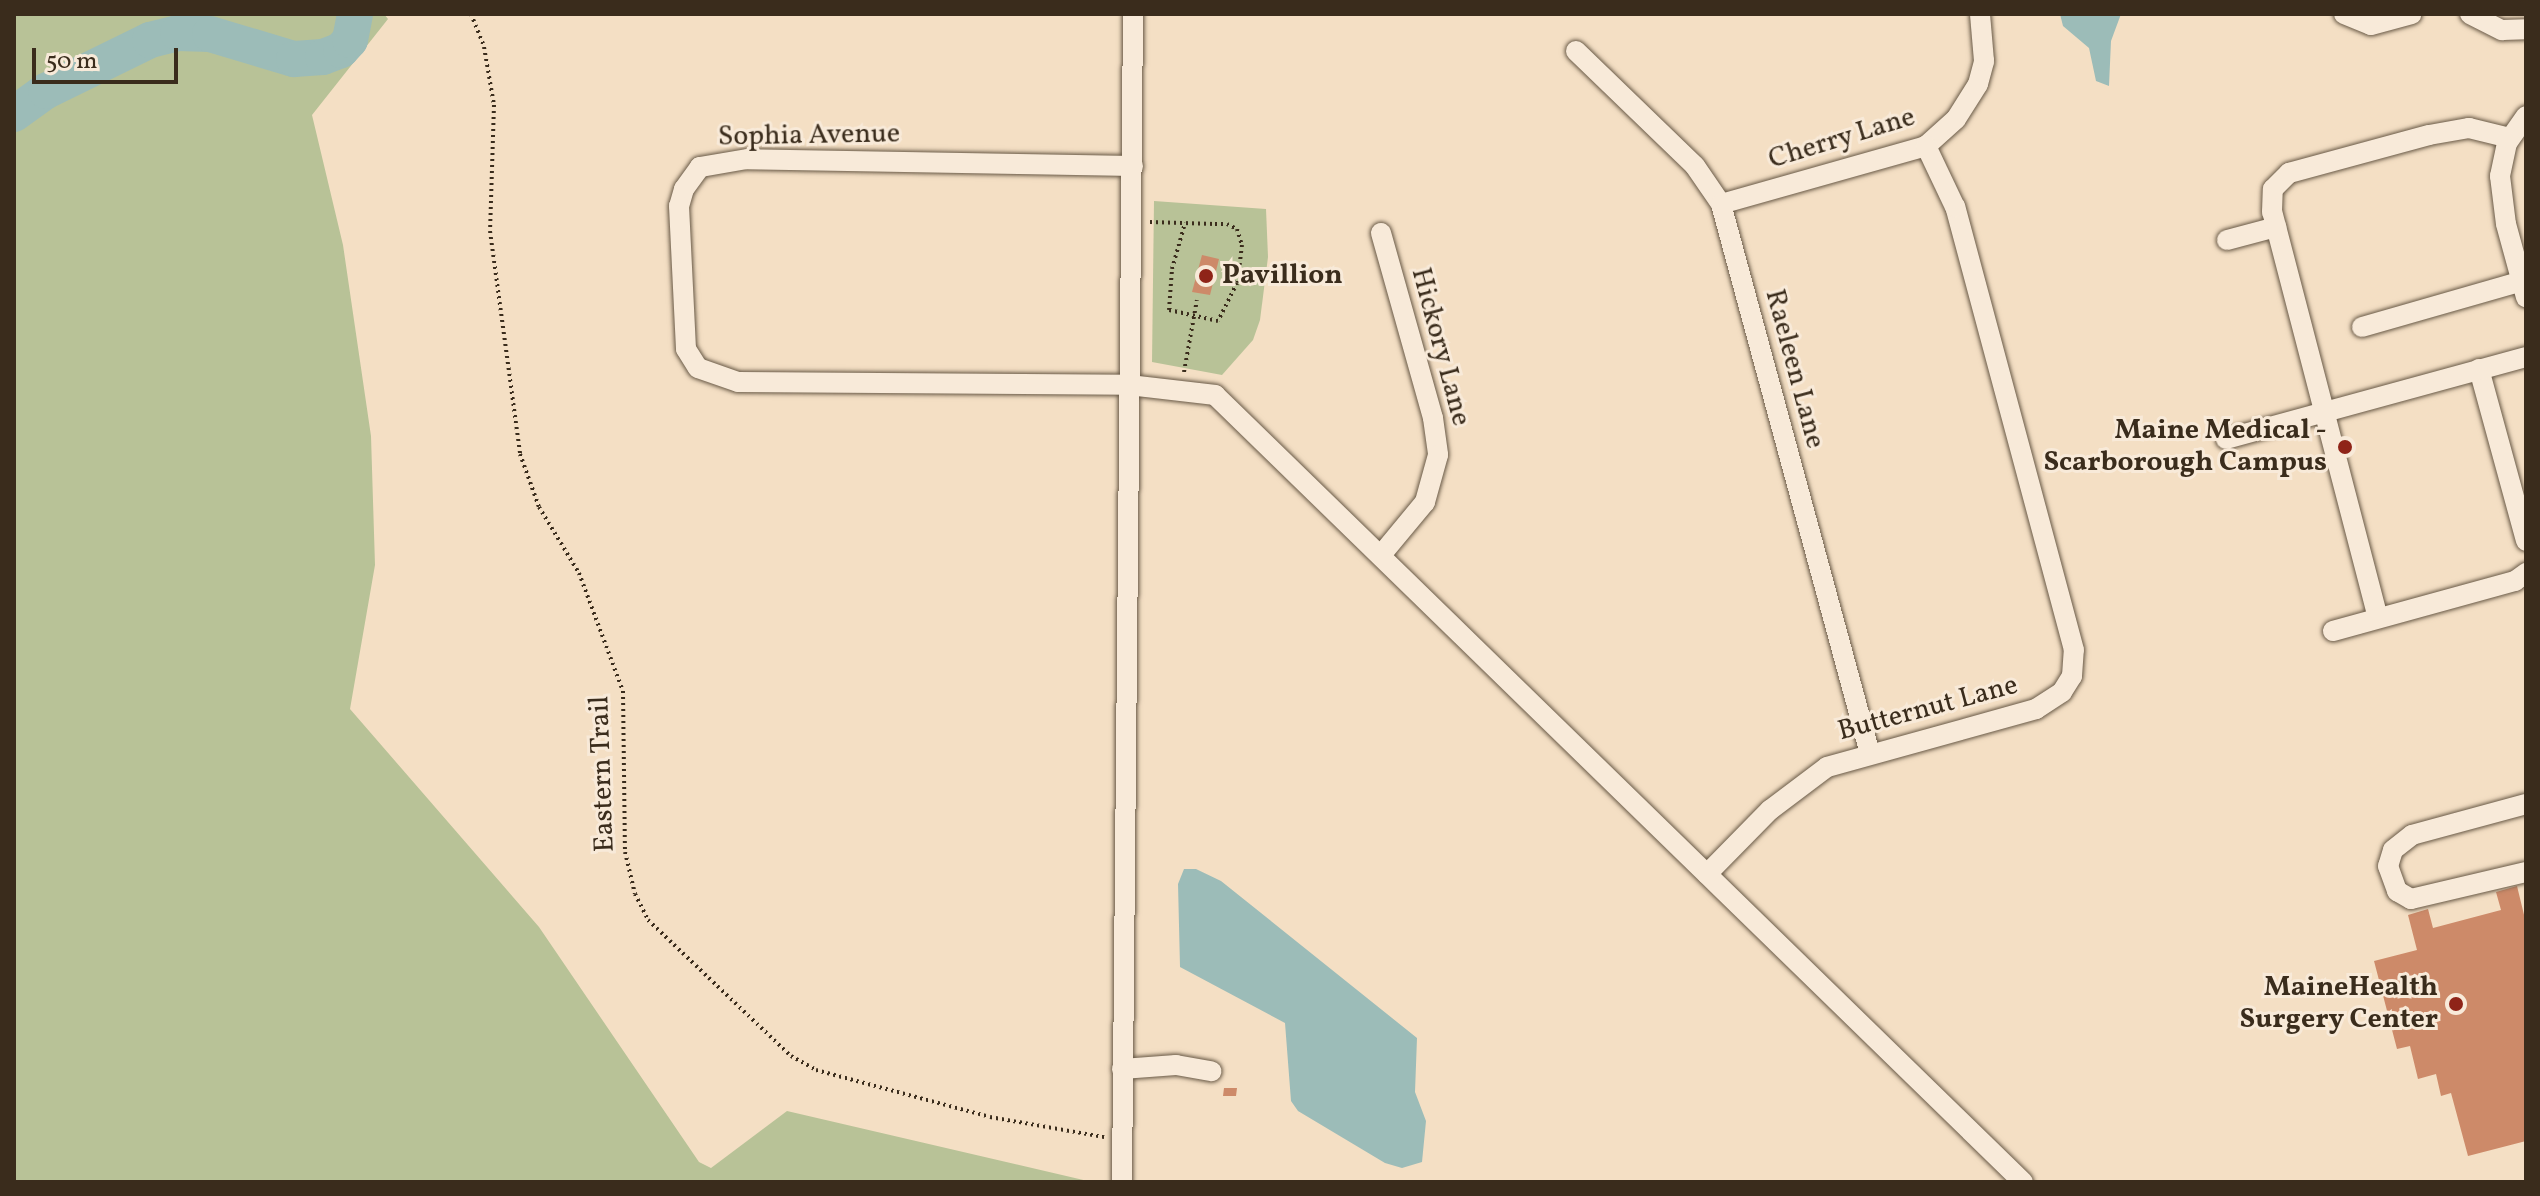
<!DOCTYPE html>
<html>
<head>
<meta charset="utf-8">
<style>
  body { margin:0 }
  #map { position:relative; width:2540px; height:1196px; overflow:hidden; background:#f4dfc4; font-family:Vollkorn,serif }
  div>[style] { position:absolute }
  .green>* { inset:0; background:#b8c297 }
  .water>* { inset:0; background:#9cbcb8 }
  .river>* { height:36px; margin:-18px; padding:0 18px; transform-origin:18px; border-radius:18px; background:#9cbcb8 }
  .building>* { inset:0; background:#cd8a69 }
  .path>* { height:4px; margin-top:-2px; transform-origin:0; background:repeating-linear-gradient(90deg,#3a2c1c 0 2px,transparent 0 6px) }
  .roads { filter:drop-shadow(0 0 2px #685946) drop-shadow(0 0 2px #685946) }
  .minor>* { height:20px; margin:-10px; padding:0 10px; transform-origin:10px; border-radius:10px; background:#f8ead9 }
  .dots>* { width:22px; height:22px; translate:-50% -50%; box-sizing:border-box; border:4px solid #f8ead9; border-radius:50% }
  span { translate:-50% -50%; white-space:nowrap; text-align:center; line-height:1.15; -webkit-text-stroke:6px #f8ead9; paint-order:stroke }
  .street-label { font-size:28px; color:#3a2c1c }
  .poi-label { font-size:28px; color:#3a2c1c; font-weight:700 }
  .left { translate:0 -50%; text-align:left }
  .right { translate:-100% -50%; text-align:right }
  .frame { position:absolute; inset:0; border:16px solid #3a2c1c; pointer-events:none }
  .scale { position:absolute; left:32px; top:48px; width:146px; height:36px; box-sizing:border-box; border:4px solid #3a2c1c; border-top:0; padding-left:10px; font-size:24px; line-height:28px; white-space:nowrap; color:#3a2c1c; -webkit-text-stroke:6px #f8ead9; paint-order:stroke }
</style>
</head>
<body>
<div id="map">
  <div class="green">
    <i style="clip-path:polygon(14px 14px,384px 14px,388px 19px,312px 115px,343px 245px,371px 436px,375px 565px,350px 709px,539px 927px,699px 1162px,711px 1168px,787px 1111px,1092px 1182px,14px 1182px)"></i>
    <i style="clip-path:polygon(1154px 201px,1266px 209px,1268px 257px,1260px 320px,1253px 340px,1222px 375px,1152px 362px)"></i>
  </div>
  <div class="water">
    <i style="clip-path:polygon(2060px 14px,2121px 14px,2111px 41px,2109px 86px,2096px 81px,2089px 48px,2063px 26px)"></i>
    <i style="clip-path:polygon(1184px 869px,1196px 869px,1221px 881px,1417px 1038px,1415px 1092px,1426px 1121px,1422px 1162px,1402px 1168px,1385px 1163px,1298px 1111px,1291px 1101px,1285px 1023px,1180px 967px,1178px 884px)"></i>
  </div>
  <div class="river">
    <i style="left:14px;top:114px;width:39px;rotate:-36deg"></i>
    <i style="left:46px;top:91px;width:116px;rotate:-26.1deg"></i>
    <i style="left:150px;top:40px;width:29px;rotate:-14deg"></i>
    <i style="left:178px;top:33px;width:32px;rotate:2deg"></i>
    <i style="left:210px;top:34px;width:88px;rotate:16.6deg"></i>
    <i style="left:294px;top:59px;width:29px;rotate:-4deg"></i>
    <i style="left:323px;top:57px;width:19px;rotate:-21deg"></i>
    <i style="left:341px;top:50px;width:13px;rotate:-48deg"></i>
    <i style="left:350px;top:40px;width:26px;rotate:-79deg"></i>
  </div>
  <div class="building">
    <i style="clip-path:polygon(1202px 255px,1219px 259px,1210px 295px,1192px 292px)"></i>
    <i style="clip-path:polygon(2517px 886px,2526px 923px,2526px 1141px,2468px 1156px,2451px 1093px,2441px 1096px,2436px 1074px,2418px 1079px,2410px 1046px,2397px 1049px,2374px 961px,2417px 950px,2408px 915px,2428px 909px,2433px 928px,2501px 910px,2496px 892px)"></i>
    <i style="clip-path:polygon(1224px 1088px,1237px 1088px,1236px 1096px,1223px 1096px)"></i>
  </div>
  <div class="path">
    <i style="left:471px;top:14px;width:35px;rotate:68deg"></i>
    <i style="left:484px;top:47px;width:59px;rotate:80.2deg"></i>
    <i style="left:494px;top:105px;width:126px;rotate:91.8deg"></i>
    <i style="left:490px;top:231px;width:225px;rotate:82.3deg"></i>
    <i style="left:520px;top:454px;width:56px;rotate:70.3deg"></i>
    <i style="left:539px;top:507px;width:77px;rotate:58.8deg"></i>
    <i style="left:579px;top:573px;width:126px;rotate:69.6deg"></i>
    <i style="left:623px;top:691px;width:161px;rotate:89.3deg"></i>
    <i style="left:625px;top:852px;width:43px;rotate:76.6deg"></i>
    <i style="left:635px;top:894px;width:29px;rotate:63deg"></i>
    <i style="left:648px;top:920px;width:197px;rotate:43.6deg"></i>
    <i style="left:791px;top:1056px;width:29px;rotate:29deg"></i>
    <i style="left:816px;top:1070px;width:180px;rotate:15.1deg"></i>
    <i style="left:990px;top:1117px;width:116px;rotate:10deg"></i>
    <i style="left:1150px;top:222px;width:65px;rotate:1.8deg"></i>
    <i style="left:1215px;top:224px;width:12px"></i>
    <i style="left:1227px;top:224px;width:11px;rotate:27deg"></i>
    <i style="left:1237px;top:229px;width:17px;rotate:73deg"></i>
    <i style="left:1242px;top:245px;width:38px;rotate:97deg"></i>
    <i style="left:1237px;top:283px;width:42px;rotate:116.6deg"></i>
    <i style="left:1218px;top:321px;width:50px;rotate:-167.3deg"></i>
    <i style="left:1169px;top:310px;width:41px;rotate:-85.8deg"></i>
    <i style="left:1172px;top:269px;width:48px;rotate:-74.2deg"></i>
    <i style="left:1184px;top:372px;width:73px;rotate:-79.8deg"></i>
  </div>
  <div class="roads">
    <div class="minor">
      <i style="left:2344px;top:14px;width:29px;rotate:22deg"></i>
      <i style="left:2371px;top:25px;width:42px;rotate:-15deg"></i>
      <i style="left:2470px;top:14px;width:36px;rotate:27deg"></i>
      <i style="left:2502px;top:30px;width:24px;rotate:-2deg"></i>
      <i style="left:1576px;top:51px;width:165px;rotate:44deg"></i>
      <i style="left:1695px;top:166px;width:46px;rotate:55.6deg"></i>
      <i style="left:1721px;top:204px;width:570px;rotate:74.84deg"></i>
      <i style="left:2526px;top:116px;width:33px;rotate:125deg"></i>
      <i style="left:2507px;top:143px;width:34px;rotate:102deg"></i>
      <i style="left:2500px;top:176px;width:48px;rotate:82.9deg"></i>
      <i style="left:2506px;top:224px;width:76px;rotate:74.7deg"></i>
      <i style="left:1133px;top:166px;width:386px;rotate:-179deg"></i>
      <i style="left:747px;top:159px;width:48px;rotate:170.3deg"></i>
      <i style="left:700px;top:167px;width:27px;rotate:126deg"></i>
      <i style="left:684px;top:189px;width:18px;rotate:106deg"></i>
      <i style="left:679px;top:206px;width:143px;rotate:87.2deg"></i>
      <i style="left:686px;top:349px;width:22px;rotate:58deg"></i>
      <i style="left:698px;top:368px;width:42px;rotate:19.3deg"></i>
      <i style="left:738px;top:382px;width:391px;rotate:0.4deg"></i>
      <i style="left:1129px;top:385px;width:87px;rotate:6.6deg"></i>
      <i style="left:1215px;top:395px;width:1128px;rotate:44.25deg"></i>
      <i style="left:1721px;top:204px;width:213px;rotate:-15.8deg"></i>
      <i style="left:1926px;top:146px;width:40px;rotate:-42deg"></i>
      <i style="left:1956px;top:119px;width:41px;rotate:-57.8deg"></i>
      <i style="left:1978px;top:84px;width:24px;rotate:-75deg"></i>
      <i style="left:1984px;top:61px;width:47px;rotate:-94.9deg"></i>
      <i style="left:1381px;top:233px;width:192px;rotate:74.3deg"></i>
      <i style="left:1433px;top:418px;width:37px;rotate:82deg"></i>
      <i style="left:1438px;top:455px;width:49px;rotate:105.5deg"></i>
      <i style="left:1425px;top:502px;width:69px;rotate:129.7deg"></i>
      <i style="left:2227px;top:240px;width:51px;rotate:-14.9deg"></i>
      <i style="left:2362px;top:327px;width:171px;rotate:-16deg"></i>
      <i style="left:2479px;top:369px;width:178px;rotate:74.7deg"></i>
      <i style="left:2226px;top:439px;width:311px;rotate:-15.3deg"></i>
      <i style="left:2378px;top:618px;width:420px;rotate:-104.6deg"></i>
      <i style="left:2272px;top:212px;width:23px;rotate:-88deg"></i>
      <i style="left:2273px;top:189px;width:23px;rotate:-45deg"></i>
      <i style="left:2289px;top:173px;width:145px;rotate:-15.2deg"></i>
      <i style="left:2429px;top:135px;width:41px;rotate:-9.9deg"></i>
      <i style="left:2469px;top:128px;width:42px;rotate:13.7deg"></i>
      <i style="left:2333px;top:631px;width:189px;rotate:-15.4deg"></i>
      <i style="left:2515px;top:581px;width:14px;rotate:-36deg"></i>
      <i style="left:2526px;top:804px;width:118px;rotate:164.8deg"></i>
      <i style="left:2412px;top:835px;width:24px;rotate:142deg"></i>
      <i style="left:2393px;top:850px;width:17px;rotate:107deg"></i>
      <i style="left:2388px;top:866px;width:27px;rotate:70deg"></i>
      <i style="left:2397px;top:891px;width:16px;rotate:30deg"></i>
      <i style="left:2411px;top:899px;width:118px;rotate:-13.2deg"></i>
      <i style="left:1707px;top:874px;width:90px;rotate:-45.5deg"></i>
      <i style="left:1770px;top:810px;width:71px;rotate:-37deg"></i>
      <i style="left:1827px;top:767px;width:217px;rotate:-15.5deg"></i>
      <i style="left:2036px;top:709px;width:31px;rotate:-33deg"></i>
      <i style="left:2062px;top:692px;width:19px;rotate:-58deg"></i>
      <i style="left:2072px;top:676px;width:26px;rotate:-86deg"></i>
      <i style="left:2074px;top:650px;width:459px;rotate:-105deg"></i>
      <i style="left:1955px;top:207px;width:68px;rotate:-115.4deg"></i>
      <i style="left:1122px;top:1069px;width:54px;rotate:-4.2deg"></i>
      <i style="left:1176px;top:1065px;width:36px;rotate:10deg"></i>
      <i style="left:1122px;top:1182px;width:1168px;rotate:-89.46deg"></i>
    </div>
  </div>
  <div class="dots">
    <i style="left:1206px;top:276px;background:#8f2418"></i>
    <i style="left:2345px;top:447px;background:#8f2418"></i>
    <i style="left:2456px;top:1004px;background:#8f2418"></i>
  </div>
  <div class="street-label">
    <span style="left:809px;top:136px;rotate:-1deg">Sophia Avenue</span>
    <span style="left:1842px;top:139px;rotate:-17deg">Cherry Lane</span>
    <span style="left:1440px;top:347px;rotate:75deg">Hickory Lane</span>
    <span style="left:1794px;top:369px;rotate:75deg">Raeleen Lane</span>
    <span style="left:1928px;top:709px;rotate:-15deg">Butternut Lane</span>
    <span style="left:603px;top:774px;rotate:-92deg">Eastern Trail</span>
  </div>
  <div class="poi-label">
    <span class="left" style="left:1222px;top:276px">Pavillion</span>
    <span class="right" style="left:2327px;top:447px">Maine Medical -<br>Scarborough Campus</span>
    <span class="right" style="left:2438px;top:1004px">MaineHealth<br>Surgery Center</span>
  </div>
  <div class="frame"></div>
  <div class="scale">50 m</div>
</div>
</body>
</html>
